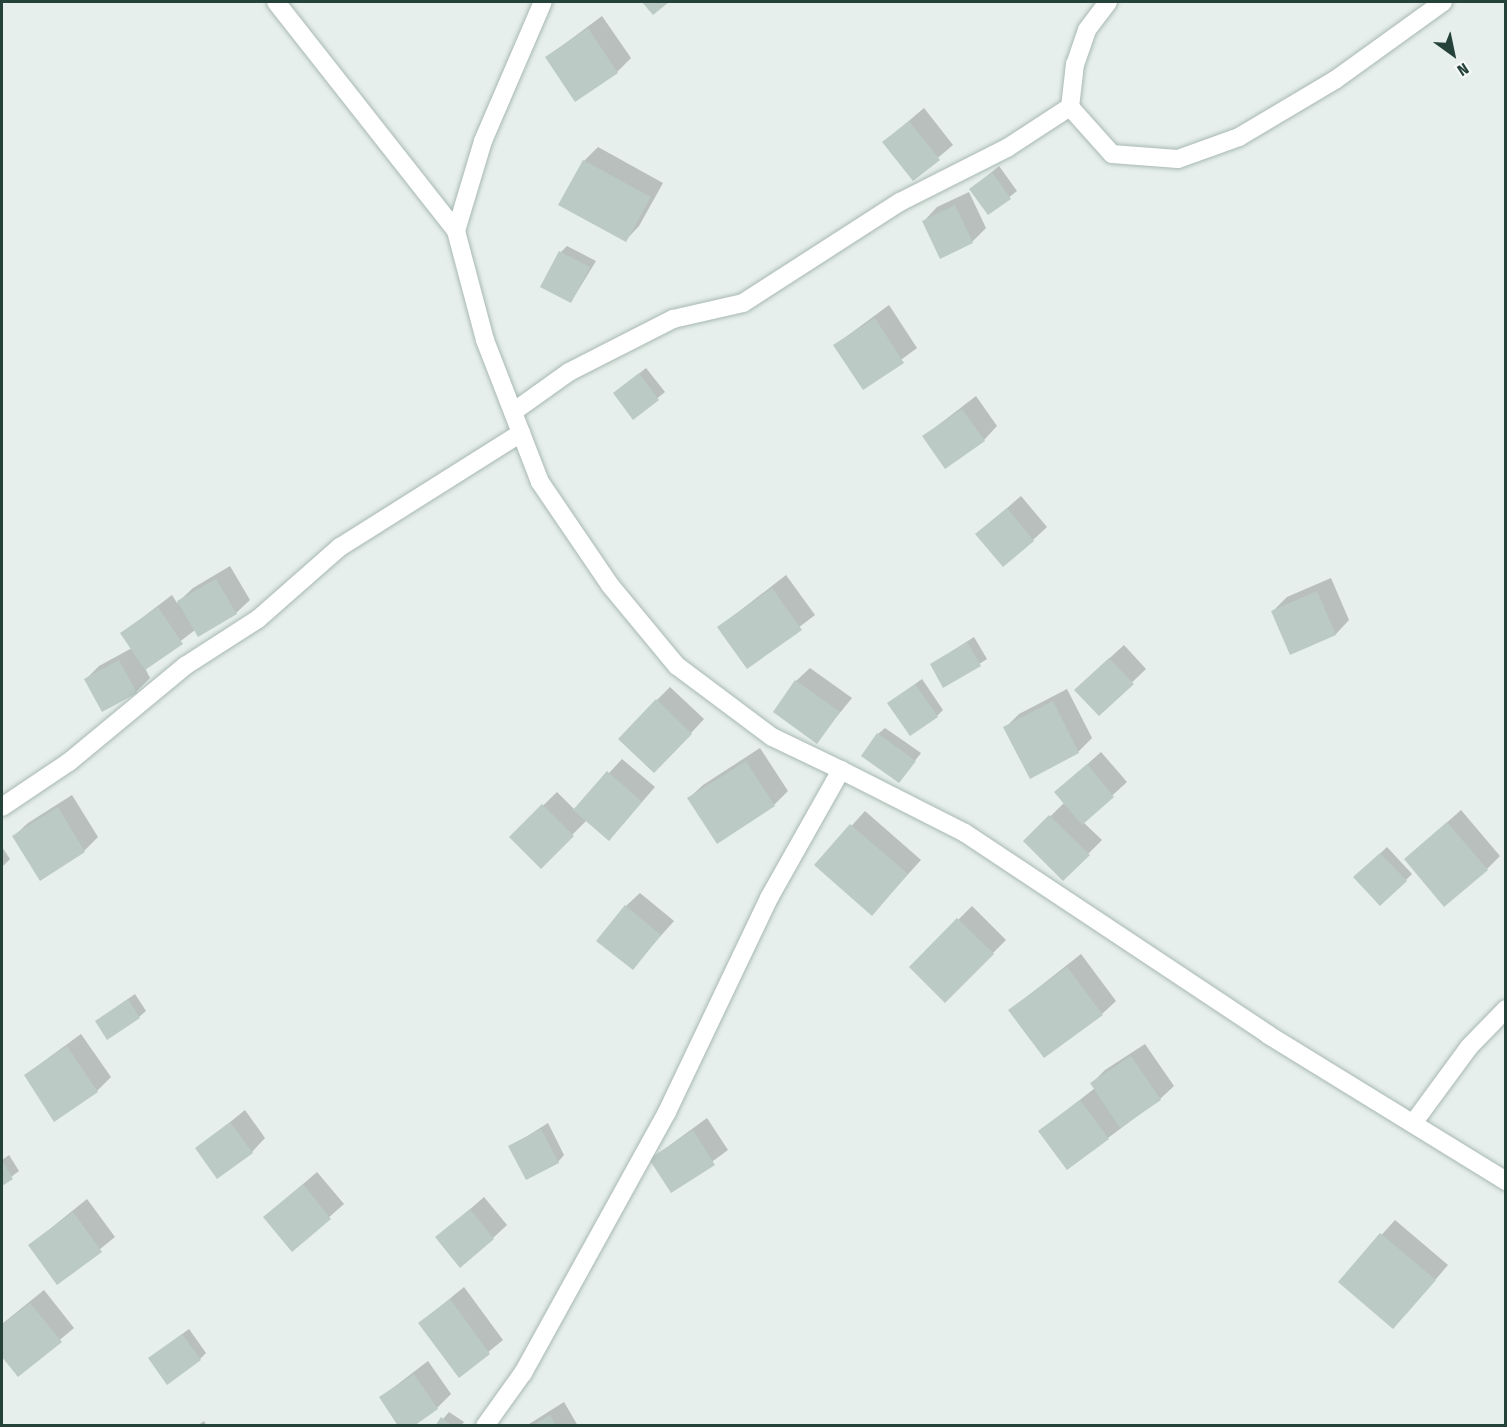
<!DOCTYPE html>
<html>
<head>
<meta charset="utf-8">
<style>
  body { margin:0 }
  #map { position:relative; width:1507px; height:1427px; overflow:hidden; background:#e6efeb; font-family:"Fira Sans Condensed",sans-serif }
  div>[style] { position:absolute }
  .shadow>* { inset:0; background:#0003 }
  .building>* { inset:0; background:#bbcac4 }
  .roads { filter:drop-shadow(0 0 2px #a8b8b2) drop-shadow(0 0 2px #a8b8b2) }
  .minor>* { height:18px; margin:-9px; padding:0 9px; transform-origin:9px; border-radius:9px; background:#fff }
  span { translate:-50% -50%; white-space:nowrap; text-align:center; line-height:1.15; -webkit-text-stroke:5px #f7fbf9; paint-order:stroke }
  .frame { position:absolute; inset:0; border:3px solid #24423a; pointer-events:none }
  .north { position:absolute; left:1423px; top:24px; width:60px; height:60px; -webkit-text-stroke:4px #f7fbf9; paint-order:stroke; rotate:147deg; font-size:16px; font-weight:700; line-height:24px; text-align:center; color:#24423a }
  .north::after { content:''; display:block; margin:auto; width:21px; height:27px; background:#24423a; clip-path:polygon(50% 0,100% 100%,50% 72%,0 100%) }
</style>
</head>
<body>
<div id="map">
  <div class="shadow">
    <i style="clip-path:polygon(602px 16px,631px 58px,617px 72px,547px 57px)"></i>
    <i style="clip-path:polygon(924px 108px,953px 145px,913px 179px,884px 142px)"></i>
    <i style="clip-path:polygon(598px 147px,663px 183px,639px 226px,626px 240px,584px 161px)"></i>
    <i style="clip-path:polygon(999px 166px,1017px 191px,989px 213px,971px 189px)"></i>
    <i style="clip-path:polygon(969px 192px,986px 228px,972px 242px,924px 221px,937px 207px)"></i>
    <i style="clip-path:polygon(567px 246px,596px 261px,571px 302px,561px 252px)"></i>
    <i style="clip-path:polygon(889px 305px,917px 348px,863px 388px,835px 345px)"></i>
    <i style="clip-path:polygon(646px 368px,665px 392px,634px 417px,615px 393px)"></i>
    <i style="clip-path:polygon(976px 396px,997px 426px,984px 440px,924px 436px)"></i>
    <i style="clip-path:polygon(1021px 496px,1047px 527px,1033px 540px,977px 534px)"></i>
    <i style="clip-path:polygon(230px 566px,250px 600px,236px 613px,195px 630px,145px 668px,150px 678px,136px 692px,102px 710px,86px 679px,99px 666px,132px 648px,122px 633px,172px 595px,177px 603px,193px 588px)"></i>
    <i style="clip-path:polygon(786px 575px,815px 615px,747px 667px,719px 627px)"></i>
    <i style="clip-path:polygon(1331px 578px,1349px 620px,1336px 634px,1291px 653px,1273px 611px,1287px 597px)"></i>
    <i style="clip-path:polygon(974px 637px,987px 659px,944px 686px,932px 664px)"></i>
    <i style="clip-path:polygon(1124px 645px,1146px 669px,1099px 714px,1090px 676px)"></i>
    <i style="clip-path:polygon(810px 668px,852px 698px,816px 742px,796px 681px)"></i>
    <i style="clip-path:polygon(922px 679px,943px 710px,937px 716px,889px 703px)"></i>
    <i style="clip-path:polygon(670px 687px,704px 719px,668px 758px,657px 700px)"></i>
    <i style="clip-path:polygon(1067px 689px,1092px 738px,1078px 752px,1030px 777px,1005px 728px,1019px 714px)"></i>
    <i style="clip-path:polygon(885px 728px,921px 753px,899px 781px,878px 734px)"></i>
    <i style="clip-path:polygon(760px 748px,788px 791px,774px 805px,689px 798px,703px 785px)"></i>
    <i style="clip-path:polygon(1101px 752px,1127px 782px,1083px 822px,1102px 840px,1063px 879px,1025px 841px,1065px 802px,1056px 792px)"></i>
    <i style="clip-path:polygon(622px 759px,655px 787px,622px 825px,587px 820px,541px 866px,511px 837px,557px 792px,575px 810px)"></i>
    <i style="clip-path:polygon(72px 795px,98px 837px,84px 851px,40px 879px,14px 836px,28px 823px)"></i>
    <i style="clip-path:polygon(1461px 810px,1500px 856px,1487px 869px,1406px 859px)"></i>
    <i style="clip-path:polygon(865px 811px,921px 860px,872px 914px,816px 865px)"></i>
    <i style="clip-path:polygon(2px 847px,10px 859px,2px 867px)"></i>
    <i style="clip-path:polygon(1387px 847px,1412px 874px,1406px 880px,1362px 871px)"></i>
    <i style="clip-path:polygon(640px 893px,674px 921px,632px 968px,626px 906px)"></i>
    <i style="clip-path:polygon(972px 906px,1006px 940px,945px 1001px,911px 967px)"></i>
    <i style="clip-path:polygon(1081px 954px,1116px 1001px,1102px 1014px,1010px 1010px)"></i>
    <i style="clip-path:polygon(135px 994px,146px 1011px,139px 1017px,96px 1021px)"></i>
    <i style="clip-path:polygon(81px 1034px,111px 1077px,97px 1091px,25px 1075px)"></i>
    <i style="clip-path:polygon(1145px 1044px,1174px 1086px,1160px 1099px,1108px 1138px,1040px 1131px,1095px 1088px,1092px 1083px,1105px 1070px)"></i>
    <i style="clip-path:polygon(245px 1110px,265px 1138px,252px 1152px,197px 1149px)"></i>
    <i style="clip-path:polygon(707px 1118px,728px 1150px,672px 1191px,651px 1159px)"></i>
    <i style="clip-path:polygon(548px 1123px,564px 1155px,558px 1162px,510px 1147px)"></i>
    <i style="clip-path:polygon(9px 1155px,19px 1171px,2px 1184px,2px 1160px)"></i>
    <i style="clip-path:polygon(317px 1172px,344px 1204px,292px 1250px,265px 1217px)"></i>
    <i style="clip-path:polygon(484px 1197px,507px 1225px,493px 1238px,437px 1238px)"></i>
    <i style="clip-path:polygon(87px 1199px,115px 1237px,58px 1283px,30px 1245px)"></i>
    <i style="clip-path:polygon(1395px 1220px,1448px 1265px,1406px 1314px,1340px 1281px)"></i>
    <i style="clip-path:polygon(464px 1287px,503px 1340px,459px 1376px,420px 1323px)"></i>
    <i style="clip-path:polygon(44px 1290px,74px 1328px,18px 1375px,2px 1355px,2px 1324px)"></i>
    <i style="clip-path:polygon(189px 1329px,206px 1353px,200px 1359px,150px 1358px)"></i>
    <i style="clip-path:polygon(428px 1361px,451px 1394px,437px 1408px,381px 1397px)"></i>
    <i style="clip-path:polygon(564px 1402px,578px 1426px,526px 1426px)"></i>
    <i style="clip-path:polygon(449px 1412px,464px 1422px,461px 1426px,437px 1426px)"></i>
    <i style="clip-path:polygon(204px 1421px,207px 1426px,197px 1426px)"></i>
  </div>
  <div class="building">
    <i style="clip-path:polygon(642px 2px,669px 2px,653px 15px)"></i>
    <i style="clip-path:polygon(588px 28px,618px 73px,575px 102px,545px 57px)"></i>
    <i style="clip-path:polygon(909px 121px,940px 160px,913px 181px,882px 142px)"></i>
    <i style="clip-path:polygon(583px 160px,651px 197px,626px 242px,558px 205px)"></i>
    <i style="clip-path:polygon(992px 172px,1011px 199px,988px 215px,969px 189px)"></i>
    <i style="clip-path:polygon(955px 205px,973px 243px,940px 259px,922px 221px)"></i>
    <i style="clip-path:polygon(559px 251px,590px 267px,571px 303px,540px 287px)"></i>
    <i style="clip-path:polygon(875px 318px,904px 363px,863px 390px,833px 345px)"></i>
    <i style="clip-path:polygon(639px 373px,659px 400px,633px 420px,613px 393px)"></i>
    <i style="clip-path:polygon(962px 409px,985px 441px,945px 469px,922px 436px)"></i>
    <i style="clip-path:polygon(1007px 508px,1034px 541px,1003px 567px,975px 534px)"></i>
    <i style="clip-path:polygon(216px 579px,237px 614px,198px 637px,177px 601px)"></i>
    <i style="clip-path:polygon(772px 588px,802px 630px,747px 669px,717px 627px)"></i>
    <i style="clip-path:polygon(1317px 591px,1336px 635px,1290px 655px,1271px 611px)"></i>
    <i style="clip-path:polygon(158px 607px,183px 644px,145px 670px,120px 633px)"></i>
    <i style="clip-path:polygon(967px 642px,981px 666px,943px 688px,930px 664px)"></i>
    <i style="clip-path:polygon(1109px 658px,1134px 684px,1099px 716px,1074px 690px)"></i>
    <i style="clip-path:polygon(119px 660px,137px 693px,102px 712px,84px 679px)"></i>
    <i style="clip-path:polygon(795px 680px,840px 712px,817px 744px,773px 712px)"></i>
    <i style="clip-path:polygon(915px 684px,938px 717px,910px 736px,887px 703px)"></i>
    <i style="clip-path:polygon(656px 699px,692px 734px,654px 773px,618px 739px)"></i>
    <i style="clip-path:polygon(1053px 701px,1079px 753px,1030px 779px,1003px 727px)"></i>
    <i style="clip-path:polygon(877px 733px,916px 761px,899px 783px,861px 756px)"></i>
    <i style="clip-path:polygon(746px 761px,775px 806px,717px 844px,687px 798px)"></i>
    <i style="clip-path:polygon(1087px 764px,1114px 797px,1082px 825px,1054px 792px)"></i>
    <i style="clip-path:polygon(607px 771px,642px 802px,609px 841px,573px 810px)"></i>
    <i style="clip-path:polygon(542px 804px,574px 836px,541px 869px,509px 837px)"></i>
    <i style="clip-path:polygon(58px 807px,85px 852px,40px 881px,12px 836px)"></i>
    <i style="clip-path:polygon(1049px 815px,1090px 855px,1063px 881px,1023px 841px)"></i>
    <i style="clip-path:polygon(1447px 822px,1488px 870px,1444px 907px,1404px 859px)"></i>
    <i style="clip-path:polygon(850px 824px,908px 874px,872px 916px,814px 865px)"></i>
    <i style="clip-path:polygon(1380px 853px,1407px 881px,1380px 906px,1353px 877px)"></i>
    <i style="clip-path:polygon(625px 905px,661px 935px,633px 970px,596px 941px)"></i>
    <i style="clip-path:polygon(957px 918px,994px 954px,945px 1003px,909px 967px)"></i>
    <i style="clip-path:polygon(1067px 967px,1103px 1015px,1044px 1058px,1008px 1010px)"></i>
    <i style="clip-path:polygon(128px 999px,140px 1018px,107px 1040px,95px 1021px)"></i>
    <i style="clip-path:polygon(67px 1046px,98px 1092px,54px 1122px,24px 1075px)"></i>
    <i style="clip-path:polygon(1131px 1056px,1161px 1100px,1120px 1128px,1090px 1083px)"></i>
    <i style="clip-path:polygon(1080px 1100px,1109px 1139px,1067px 1170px,1038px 1131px)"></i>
    <i style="clip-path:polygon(230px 1122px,253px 1153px,217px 1179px,195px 1148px)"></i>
    <i style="clip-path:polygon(541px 1129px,559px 1163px,526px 1180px,508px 1146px)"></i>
    <i style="clip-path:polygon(693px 1130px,715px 1165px,671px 1193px,649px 1159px)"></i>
    <i style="clip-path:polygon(2px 1160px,13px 1179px,2px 1186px)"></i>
    <i style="clip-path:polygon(303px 1184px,331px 1219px,292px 1252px,263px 1217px)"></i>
    <i style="clip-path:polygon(470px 1209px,494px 1239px,460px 1268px,435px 1237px)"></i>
    <i style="clip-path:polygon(73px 1212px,102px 1252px,57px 1285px,28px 1245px)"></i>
    <i style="clip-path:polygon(1380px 1233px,1436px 1280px,1393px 1329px,1338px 1282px)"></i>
    <i style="clip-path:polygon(450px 1299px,490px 1354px,459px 1378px,418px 1323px)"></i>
    <i style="clip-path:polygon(30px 1303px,62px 1342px,18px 1377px,2px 1357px,2px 1325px)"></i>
    <i style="clip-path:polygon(182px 1334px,201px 1360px,167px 1385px,148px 1358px)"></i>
    <i style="clip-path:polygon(414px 1374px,438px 1409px,414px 1426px,398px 1426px,379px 1397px)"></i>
    <i style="clip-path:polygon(550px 1415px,556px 1426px,532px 1426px)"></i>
    <i style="clip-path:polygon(441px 1417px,453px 1426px,435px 1426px)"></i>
  </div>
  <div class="roads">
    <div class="minor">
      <i style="left:276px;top:2px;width:291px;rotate:51.8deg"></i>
      <i style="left:1108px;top:2px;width:35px;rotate:127deg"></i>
      <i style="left:1087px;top:30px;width:36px;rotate:109deg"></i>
      <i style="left:1075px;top:64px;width:43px;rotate:96.6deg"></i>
      <i style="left:1070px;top:107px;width:63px;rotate:48.2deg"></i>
      <i style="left:1112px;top:154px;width:66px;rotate:4.3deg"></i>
      <i style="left:1178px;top:159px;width:65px;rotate:-19.8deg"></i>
      <i style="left:1239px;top:137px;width:112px;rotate:-30.7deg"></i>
      <i style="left:1335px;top:80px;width:133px;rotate:-35.8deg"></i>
      <i style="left:513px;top:412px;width:69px;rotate:-35.5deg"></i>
      <i style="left:569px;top:372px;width:117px;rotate:-27deg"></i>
      <i style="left:673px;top:319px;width:72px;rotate:-12.9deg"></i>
      <i style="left:743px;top:303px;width:187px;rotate:-32.8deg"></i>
      <i style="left:900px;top:202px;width:120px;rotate:-26.8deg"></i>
      <i style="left:1007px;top:148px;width:75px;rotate:-33.1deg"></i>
      <i style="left:841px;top:770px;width:139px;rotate:26.9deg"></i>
      <i style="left:965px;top:833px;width:363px;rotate:33.6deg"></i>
      <i style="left:1267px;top:1034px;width:281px;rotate:31.6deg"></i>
      <i style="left:2px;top:807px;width:81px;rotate:-33.9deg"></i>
      <i style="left:69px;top:762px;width:151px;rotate:-39.6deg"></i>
      <i style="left:185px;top:666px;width:87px;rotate:-32.8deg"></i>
      <i style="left:258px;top:619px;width:109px;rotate:-41.3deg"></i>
      <i style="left:340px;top:547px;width:214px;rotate:-32.2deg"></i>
      <i style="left:1414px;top:1122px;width:93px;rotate:-53.7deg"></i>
      <i style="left:1469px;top:1047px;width:53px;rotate:-45.8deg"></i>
      <i style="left:485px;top:1426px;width:65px;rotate:-54.4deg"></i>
      <i style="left:523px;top:1373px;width:298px;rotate:-61.1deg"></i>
      <i style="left:667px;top:1112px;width:237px;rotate:-64.5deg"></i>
      <i style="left:769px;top:898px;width:147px;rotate:-60.6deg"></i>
      <i style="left:841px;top:770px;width:76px;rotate:-154.4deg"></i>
      <i style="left:772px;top:737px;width:119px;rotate:-143.2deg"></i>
      <i style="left:677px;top:666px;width:105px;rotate:-129.6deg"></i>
      <i style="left:610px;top:585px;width:125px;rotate:-124.2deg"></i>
      <i style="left:540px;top:482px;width:53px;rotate:-111.2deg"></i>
      <i style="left:521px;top:433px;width:100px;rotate:-111.2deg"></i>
      <i style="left:485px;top:340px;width:113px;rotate:-104.9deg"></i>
      <i style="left:456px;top:231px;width:94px;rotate:-73.3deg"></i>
      <i style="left:483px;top:141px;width:151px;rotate:-66.7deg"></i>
    </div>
  </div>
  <div class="frame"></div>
  <div class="north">N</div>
</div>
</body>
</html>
